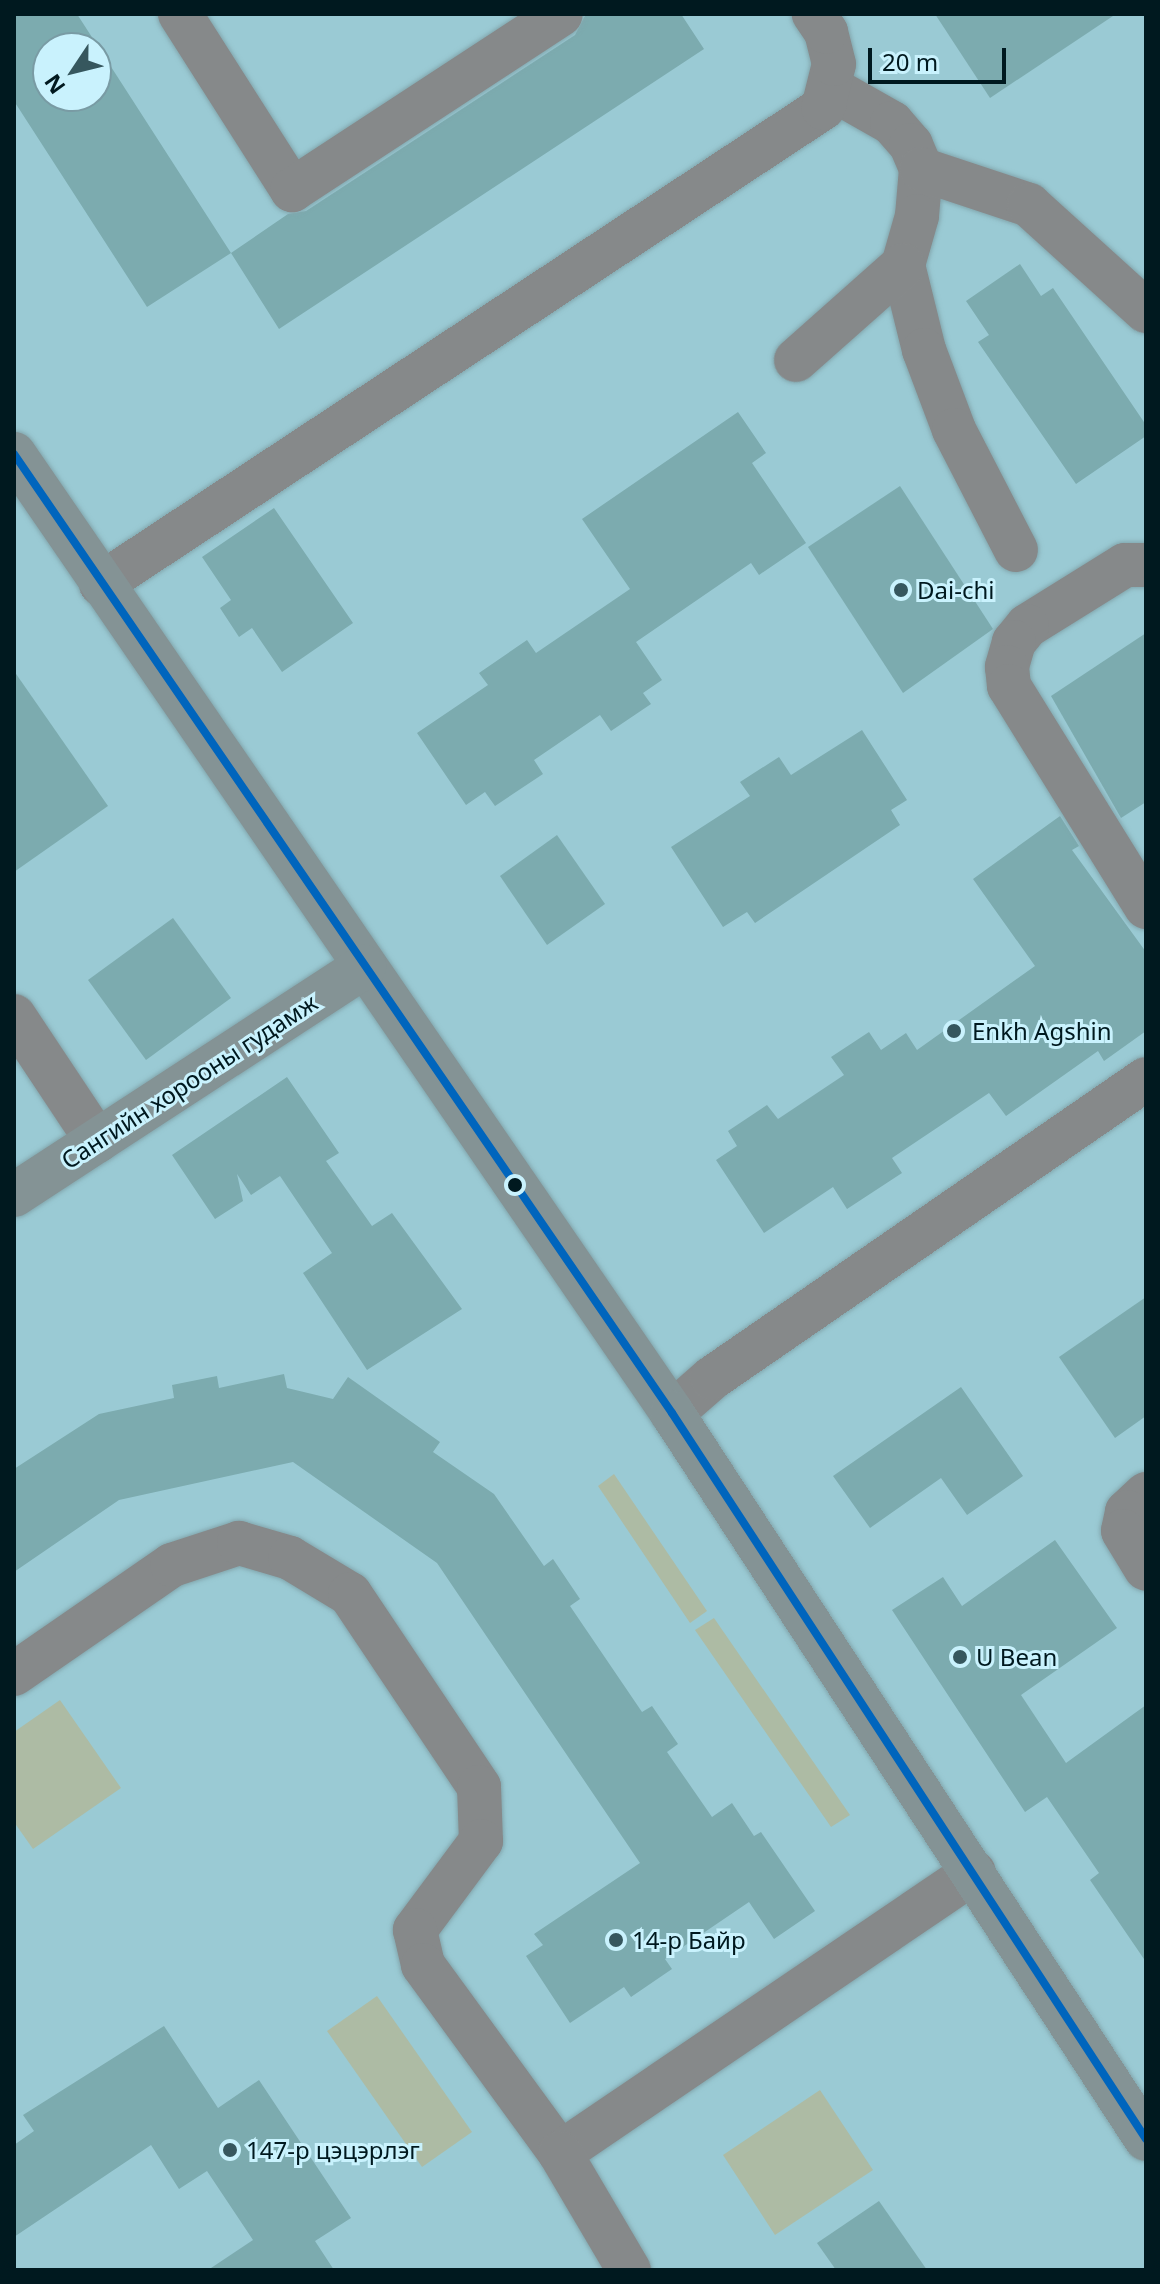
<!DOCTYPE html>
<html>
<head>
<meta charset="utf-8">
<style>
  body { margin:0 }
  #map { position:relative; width:1160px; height:2284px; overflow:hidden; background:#9acad4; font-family:"Noto Sans",sans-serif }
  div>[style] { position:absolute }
  .green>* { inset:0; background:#adbba4 }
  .building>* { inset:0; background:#7cabaf }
  .roads { filter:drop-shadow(0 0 2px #83a7ae) drop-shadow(0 0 2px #83a7ae) }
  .street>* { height:44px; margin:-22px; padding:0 22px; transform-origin:22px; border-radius:22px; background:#86898a }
  .secondary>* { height:44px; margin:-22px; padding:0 22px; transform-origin:22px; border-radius:22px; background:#849395 }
  .bus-1>* { height:8px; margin:-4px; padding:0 4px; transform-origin:4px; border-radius:4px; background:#0065bd }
  .dots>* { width:22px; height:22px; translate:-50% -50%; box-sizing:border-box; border:4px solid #c9f2fd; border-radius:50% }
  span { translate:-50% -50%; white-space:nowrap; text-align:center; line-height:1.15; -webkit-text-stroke:6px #c9f2fd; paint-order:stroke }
  .poi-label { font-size:24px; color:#00191f }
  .left { translate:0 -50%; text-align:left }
  .street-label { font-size:24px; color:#00191f }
  .frame { position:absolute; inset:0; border:16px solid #00191f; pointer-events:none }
  .north { position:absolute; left:32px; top:32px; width:80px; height:80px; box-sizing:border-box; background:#c9f2fd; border:2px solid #799ba4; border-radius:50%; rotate:235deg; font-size:22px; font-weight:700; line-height:32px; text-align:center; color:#00191f }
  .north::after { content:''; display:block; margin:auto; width:28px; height:36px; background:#36575e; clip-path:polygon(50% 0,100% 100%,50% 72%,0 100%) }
  .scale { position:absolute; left:868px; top:48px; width:138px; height:36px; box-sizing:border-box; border:4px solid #00191f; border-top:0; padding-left:10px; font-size:24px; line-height:28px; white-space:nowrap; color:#00191f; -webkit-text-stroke:6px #c9f2fd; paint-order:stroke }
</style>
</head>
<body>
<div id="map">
  <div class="green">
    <i style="clip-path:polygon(614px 1474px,707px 1611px,690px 1623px,598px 1486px)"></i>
    <i style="clip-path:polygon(714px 1618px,850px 1815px,831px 1827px,695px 1630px)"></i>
    <i style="clip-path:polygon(60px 1700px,121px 1788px,33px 1849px,14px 1822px,14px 1732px)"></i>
    <i style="clip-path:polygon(377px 1996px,472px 2132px,422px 2167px,327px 2031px)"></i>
    <i style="clip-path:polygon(820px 2090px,873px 2170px,775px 2235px,723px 2155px)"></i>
  </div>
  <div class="building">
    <i style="clip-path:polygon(evenodd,14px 14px,77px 14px,231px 253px,147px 307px,14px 101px,14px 14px,48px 48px,96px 48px,96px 96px,48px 96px,48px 48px)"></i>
    <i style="clip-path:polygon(586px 14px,681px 14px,704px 49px,279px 329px,231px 253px,288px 214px,306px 211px,575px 35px)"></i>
    <i style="clip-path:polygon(935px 14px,1116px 14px,990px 98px)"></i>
    <i style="clip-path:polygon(1020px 264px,1041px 296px,1053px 288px,1146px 425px,1146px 436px,1076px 484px,978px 342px,989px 335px,966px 301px)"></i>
    <i style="clip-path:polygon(738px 412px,766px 453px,752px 463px,806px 543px,759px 575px,751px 563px,636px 642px,662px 680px,643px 693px,651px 704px,611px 731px,600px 715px,534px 760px,543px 774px,495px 806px,485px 792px,466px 805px,417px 733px,488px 685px,479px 673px,527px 640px,536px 653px,630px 589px,582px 519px)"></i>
    <i style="clip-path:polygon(900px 486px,993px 629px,903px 693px,808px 547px)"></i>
    <i style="clip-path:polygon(274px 508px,353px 623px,282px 672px,252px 628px,239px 637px,220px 608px,231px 600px,202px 557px)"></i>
    <i style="clip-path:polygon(1146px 633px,1146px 802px,1121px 818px,1051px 696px)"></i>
    <i style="clip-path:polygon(14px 671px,108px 806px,14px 872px)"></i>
    <i style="clip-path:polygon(862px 730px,907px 800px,891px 810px,900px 825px,755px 923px,747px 912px,723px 927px,671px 847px,750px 796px,740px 782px,779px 757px,791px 775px)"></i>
    <i style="clip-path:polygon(1060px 816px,1079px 846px,1072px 850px,1146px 952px,1146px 1031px,1104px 1061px,1098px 1051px,1006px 1116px,989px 1093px,892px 1158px,902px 1173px,847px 1209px,833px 1187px,764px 1233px,716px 1160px,737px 1146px,728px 1131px,767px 1105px,778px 1119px,844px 1075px,831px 1057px,869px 1032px,881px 1050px,906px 1033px,917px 1050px,1035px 966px,973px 879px)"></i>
    <i style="clip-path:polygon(557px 835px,605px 904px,547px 945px,500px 876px)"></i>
    <i style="clip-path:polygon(173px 918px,231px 998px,146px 1060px,88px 980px)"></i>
    <i style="clip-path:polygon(287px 1077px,339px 1153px,326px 1161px,372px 1226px,392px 1213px,462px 1309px,367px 1370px,303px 1273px,332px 1253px,280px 1176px,251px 1195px,237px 1174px,243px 1201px,215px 1219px,172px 1155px)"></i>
    <i style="clip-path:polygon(1146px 1297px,1146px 1416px,1115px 1438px,1059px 1357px)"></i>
    <i style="clip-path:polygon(284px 1374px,287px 1388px,333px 1399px,348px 1377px,440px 1442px,433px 1452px,494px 1494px,544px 1566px,553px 1559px,580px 1599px,570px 1606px,642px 1712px,652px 1706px,678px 1744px,667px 1752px,712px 1817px,732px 1803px,754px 1836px,761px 1832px,815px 1911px,774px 1939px,749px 1902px,665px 1959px,672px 1969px,631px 1997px,624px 1987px,570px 2023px,526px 1956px,543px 1945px,534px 1934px,640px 1863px,437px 1563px,293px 1462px,119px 1500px,14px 1572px,14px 1469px,99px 1414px,174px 1398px,172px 1385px,217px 1376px,219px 1388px)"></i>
    <i style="clip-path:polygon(961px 1387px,1023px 1476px,967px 1515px,941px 1478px,870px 1528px,833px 1476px)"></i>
    <i style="clip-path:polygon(1055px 1540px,1117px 1628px,1021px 1695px,1066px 1763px,1146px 1705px,1146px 1962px,1090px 1880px,1099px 1873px,1047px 1797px,1025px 1812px,892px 1610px,943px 1577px,962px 1606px)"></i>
    <i style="clip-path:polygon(164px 2026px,218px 2108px,259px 2080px,351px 2218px,315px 2241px,334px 2270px,208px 2270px,253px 2240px,207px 2171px,179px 2189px,151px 2145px,14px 2237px,14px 2145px,34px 2131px,23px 2115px)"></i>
    <i style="clip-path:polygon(879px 2201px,927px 2270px,836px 2270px,817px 2243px)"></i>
  </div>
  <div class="roads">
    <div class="street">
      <i style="left:180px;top:14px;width:209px;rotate:57.5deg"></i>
      <i style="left:292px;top:190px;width:321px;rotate:-33.2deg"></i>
      <i style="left:832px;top:89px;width:69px;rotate:29.5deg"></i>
      <i style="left:892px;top:123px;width:29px;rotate:49deg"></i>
      <i style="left:911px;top:145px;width:26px;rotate:67deg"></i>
      <i style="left:921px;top:169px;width:47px;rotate:94.9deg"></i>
      <i style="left:917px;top:216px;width:51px;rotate:105.9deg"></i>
      <i style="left:903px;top:265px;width:88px;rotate:76.1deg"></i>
      <i style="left:924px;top:350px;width:85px;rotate:69.4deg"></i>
      <i style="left:954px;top:430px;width:135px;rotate:62.7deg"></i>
      <i style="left:921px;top:169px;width:114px;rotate:18.4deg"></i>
      <i style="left:1029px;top:205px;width:158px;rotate:42.2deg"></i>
      <i style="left:796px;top:360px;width:143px;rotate:-41.6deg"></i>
      <i style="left:1146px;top:565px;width:21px;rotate:180deg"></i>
      <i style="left:1125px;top:565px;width:115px;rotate:148.1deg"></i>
      <i style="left:1027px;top:626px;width:21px;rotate:129deg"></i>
      <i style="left:1014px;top:642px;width:26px;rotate:106deg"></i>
      <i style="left:1007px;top:667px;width:19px;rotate:84deg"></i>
      <i style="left:1009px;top:686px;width:260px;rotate:58.2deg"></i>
      <i style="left:101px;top:584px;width:865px;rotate:-33.4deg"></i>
      <i style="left:823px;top:108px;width:45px;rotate:-76deg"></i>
      <i style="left:834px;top:64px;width:33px;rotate:-104deg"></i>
      <i style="left:826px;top:32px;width:22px;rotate:-124deg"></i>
      <i style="left:14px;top:1016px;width:150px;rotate:56.4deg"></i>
      <i style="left:672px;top:1413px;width:53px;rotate:-41.2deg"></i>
      <i style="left:712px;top:1378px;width:527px;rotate:-34.56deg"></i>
      <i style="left:1146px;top:1494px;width:26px;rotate:137deg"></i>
      <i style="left:1127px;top:1512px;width:19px;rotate:102deg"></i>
      <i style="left:1123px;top:1531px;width:44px;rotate:58.8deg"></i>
      <i style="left:14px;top:1674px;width:192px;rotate:-34.6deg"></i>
      <i style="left:172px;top:1565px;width:71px;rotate:-18.2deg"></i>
      <i style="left:239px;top:1543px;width:53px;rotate:16.4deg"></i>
      <i style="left:290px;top:1558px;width:70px;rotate:31deg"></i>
      <i style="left:350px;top:1594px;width:232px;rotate:56.2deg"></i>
      <i style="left:479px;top:1787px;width:54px;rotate:87.9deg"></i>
      <i style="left:481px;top:1841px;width:111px;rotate:126.6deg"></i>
      <i style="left:415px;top:1930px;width:36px;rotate:77deg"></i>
      <i style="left:423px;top:1965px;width:233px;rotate:53.9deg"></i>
      <i style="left:560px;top:2153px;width:500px;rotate:-34.17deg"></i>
      <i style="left:560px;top:2153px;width:136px;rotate:59.5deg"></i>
    </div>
    <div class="secondary">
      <i style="left:14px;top:454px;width:1163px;rotate:55.54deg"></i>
      <i style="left:672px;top:1413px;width:867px;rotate:56.86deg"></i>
      <i style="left:14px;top:1195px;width:418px;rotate:-33.1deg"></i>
    </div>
  </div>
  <div class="bus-1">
    <i style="left:14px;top:454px;width:1163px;rotate:55.54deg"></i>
    <i style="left:672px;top:1413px;width:867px;rotate:56.86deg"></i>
  </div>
  <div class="dots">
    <i style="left:901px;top:590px;background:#36575e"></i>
    <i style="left:954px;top:1031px;background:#36575e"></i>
    <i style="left:515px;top:1185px;background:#00191f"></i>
    <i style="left:960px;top:1657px;background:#36575e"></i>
    <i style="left:616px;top:1940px;background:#36575e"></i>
    <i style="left:230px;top:2150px;background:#36575e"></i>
  </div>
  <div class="poi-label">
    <span class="left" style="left:917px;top:590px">Dai-chi</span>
    <span class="left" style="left:972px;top:1031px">Enkh Agshin</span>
    <span class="left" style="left:976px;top:1657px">U Bean</span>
    <span class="left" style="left:632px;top:1940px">14-р Байр</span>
    <span class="left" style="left:246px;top:2150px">147-р цэцэрлэг</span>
  </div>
  <div class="street-label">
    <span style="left:189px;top:1081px;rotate:-33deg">Сангийн хорооны гудамж</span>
  </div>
  <div class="frame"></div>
  <div class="north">N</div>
  <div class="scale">20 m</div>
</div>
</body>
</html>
